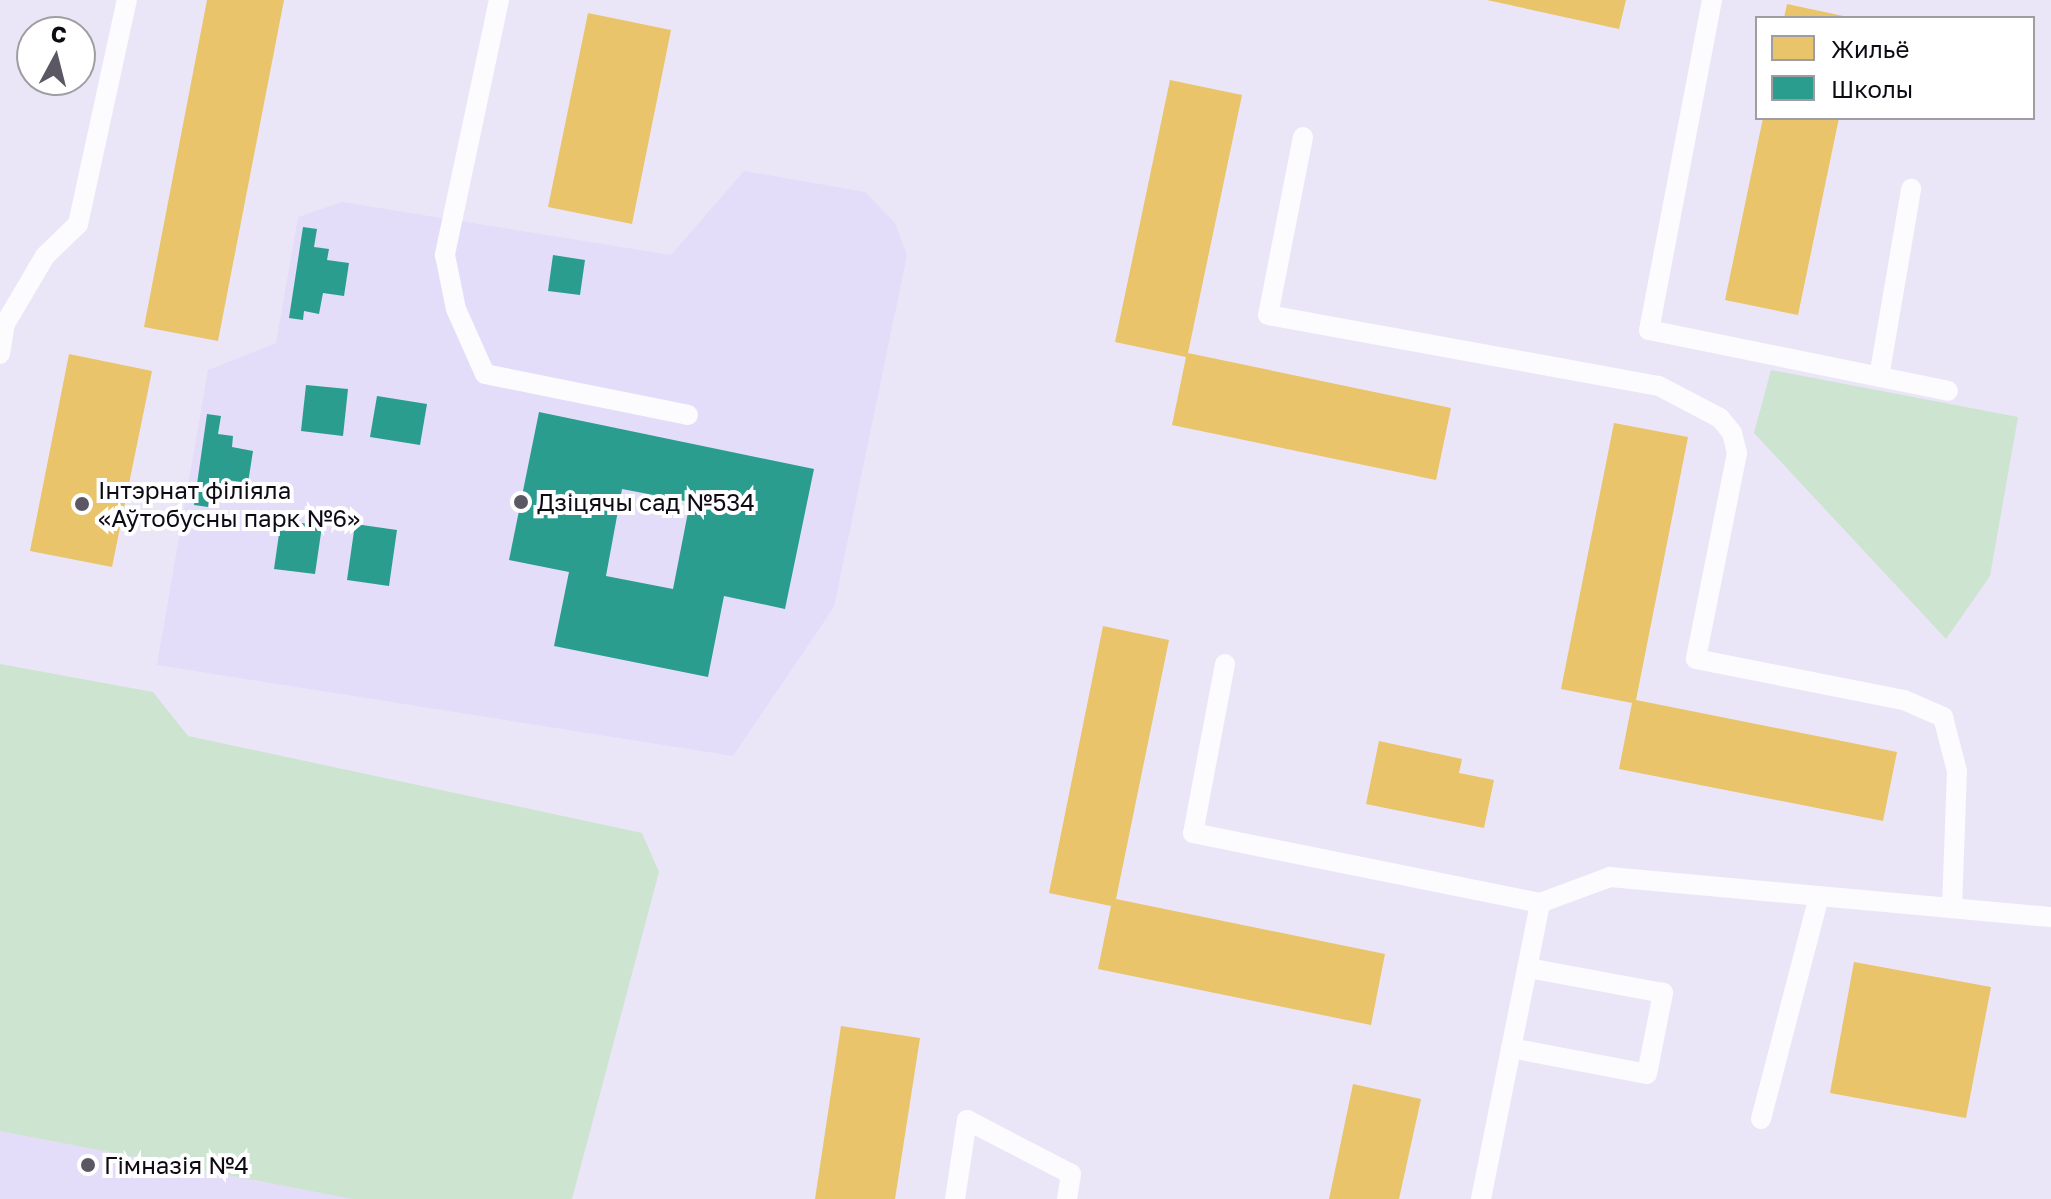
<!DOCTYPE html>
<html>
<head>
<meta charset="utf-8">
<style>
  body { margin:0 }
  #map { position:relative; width:2051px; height:1199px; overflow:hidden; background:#eae6f7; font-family:"Golos Text",sans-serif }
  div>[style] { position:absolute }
  .built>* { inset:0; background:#e3ddf9 }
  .green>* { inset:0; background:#cce4d0 }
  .homes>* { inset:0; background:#e9c46a }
  .schools>* { inset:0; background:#2a9d8f }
  .lane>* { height:20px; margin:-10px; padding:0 10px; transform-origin:10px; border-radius:10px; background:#fcfbfe }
  .dots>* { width:22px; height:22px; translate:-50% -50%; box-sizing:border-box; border:4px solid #fff; border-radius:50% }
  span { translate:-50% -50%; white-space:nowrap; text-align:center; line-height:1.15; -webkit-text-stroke:8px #fff; paint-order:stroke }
  .poi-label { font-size:24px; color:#0e0b15 }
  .left { translate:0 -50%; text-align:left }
  .legend { position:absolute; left:1755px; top:16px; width:280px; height:104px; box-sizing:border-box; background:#fff; border:2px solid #9f9da1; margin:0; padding:10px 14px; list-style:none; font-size:24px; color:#0e0b15 }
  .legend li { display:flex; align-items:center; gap:16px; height:40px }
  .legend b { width:40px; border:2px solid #9f9da1 }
  .north { position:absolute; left:16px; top:16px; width:80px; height:80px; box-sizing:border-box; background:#fff; border:2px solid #9f9da1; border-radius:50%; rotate:7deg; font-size:22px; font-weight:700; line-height:32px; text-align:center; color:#0e0b15 }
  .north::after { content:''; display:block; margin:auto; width:28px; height:36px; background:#5b5864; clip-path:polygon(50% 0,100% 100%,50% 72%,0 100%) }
</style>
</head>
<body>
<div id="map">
  <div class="built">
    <i style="clip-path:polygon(744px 171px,865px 192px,895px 223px,907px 255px,834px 607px,733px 756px,157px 665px,208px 370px,276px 343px,298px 217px,342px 202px,671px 255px)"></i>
    <i style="clip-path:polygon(0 1131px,352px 1199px,0 1199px)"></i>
  </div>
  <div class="green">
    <i style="clip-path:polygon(1771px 370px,2018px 417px,1990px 576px,1946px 639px,1754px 433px)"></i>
    <i style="clip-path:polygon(0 664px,153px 692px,188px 736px,642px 833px,659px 872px,572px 1199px,352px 1199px,0 1131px)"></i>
  </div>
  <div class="homes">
    <i style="clip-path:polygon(207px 0,284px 0,218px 341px,144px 327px)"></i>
    <i style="clip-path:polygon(1487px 0,1626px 0,1619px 29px)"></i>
    <i style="clip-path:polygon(1787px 4px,1848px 17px,1848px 18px,1784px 18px)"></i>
    <i style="clip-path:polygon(588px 13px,671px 30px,632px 224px,548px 207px)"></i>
    <i style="clip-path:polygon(1170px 80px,1242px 95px,1188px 353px,1451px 408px,1436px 480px,1172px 425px,1186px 357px,1115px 342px)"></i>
    <i style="clip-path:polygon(1763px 118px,1839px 118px,1798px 315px,1725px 300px)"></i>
    <i style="clip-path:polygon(69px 354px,152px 371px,112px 567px,30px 551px)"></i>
    <i style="clip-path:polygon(1614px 423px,1688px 437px,1636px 700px,1897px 752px,1883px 821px,1619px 769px,1632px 703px,1561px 689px)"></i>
    <i style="clip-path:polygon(1103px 626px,1169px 640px,1116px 899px,1385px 954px,1371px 1025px,1098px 969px,1111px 906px,1049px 893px)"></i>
    <i style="clip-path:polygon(1379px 741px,1462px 759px,1459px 773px,1494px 780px,1484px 828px,1366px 804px)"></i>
    <i style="clip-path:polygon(1854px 962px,1991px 987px,1966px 1118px,1830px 1093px)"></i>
    <i style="clip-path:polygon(841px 1026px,920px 1038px,895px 1199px,815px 1199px)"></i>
    <i style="clip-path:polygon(1353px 1084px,1421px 1099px,1399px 1199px,1329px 1199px)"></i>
  </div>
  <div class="schools">
    <i style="clip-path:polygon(303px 227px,317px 229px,314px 247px,329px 249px,327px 260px,349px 263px,344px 296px,323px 293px,319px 314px,304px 311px,303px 320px,289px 318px)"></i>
    <i style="clip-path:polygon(553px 255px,585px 260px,580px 295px,548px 291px)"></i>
    <i style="clip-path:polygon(306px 385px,348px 389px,343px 436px,301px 431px)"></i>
    <i style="clip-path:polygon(377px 396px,427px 404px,420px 445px,370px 437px)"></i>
    <i style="clip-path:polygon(evenodd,539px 412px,814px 469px,785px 609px,724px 596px,708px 677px,554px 646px,569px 572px,509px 560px,539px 412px,622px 489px,690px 502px,673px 589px,606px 576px,622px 489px)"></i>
    <i style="clip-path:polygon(207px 414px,221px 416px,218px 434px,233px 436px,232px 447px,253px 451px,248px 483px,227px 480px,223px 501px,209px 499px,208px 507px,194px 505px)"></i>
    <i style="clip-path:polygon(281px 520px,322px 526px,315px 574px,274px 569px)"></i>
    <i style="clip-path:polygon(355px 524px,397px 530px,389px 586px,347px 580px)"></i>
  </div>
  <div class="lane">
    <i style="left:499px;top:0;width:261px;rotate:102deg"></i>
    <i style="left:445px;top:255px;width:55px;rotate:78.5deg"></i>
    <i style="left:456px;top:309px;width:71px;rotate:66deg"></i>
    <i style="left:485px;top:374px;width:207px;rotate:11.4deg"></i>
    <i style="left:1712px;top:0;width:336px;rotate:100.8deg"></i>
    <i style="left:1649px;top:330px;width:305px;rotate:11.5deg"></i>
    <i style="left:1303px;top:137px;width:181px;rotate:101.1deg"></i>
    <i style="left:1268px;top:315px;width:397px;rotate:10.3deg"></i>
    <i style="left:1659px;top:386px;width:69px;rotate:27.7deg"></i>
    <i style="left:1720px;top:418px;width:19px;rotate:51deg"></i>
    <i style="left:1732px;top:433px;width:21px;rotate:76deg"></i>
    <i style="left:1737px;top:453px;width:210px;rotate:101.3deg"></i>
    <i style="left:1696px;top:659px;width:212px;rotate:11.2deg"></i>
    <i style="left:1904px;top:700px;width:43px;rotate:23.6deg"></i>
    <i style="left:1943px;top:717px;width:56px;rotate:75.5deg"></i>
    <i style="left:1957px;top:771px;width:137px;rotate:92.1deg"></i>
    <i style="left:0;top:354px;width:30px;rotate:-81deg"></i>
    <i style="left:5px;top:324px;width:79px;rotate:-59.5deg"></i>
    <i style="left:45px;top:256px;width:46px;rotate:-44.1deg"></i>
    <i style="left:78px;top:224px;width:229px;rotate:-77.7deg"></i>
    <i style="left:1879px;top:377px;width:191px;rotate:-80.3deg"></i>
    <i style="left:1225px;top:664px;width:172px;rotate:100.7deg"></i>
    <i style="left:1193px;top:833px;width:354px;rotate:11.4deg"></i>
    <i style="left:1540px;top:903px;width:75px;rotate:-20.4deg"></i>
    <i style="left:1610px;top:877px;width:443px;rotate:5.2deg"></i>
    <i style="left:1511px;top:1048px;width:138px;rotate:10.8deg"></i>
    <i style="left:1647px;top:1074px;width:83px;rotate:-78.8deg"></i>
    <i style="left:1663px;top:993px;width:137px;rotate:-169.5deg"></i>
    <i style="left:1761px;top:1119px;width:230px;rotate:-75.4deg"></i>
    <i style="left:955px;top:1199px;width:80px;rotate:-81.4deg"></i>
    <i style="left:967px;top:1120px;width:117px;rotate:27.4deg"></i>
    <i style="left:1071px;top:1174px;width:25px;rotate:99deg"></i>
    <i style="left:1481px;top:1199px;width:302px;rotate:-78.7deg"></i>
  </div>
  <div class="dots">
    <i style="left:521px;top:502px;background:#5b5864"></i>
    <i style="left:82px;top:504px;background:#5b5864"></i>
    <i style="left:88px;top:1165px;background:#5b5864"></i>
  </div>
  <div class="poi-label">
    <span class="left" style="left:98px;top:504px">Інтэрнат філіяла<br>«Аўтобусны парк №6»</span>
    <span class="left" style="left:537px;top:502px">Дзіцячы сад №534</span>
    <span class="left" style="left:104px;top:1165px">Гімназія №4</span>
  </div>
  <ul class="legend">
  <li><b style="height:22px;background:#e9c46a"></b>Жильё</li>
  <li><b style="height:22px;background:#2a9d8f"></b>Школы</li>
  </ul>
  <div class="north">С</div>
</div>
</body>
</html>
